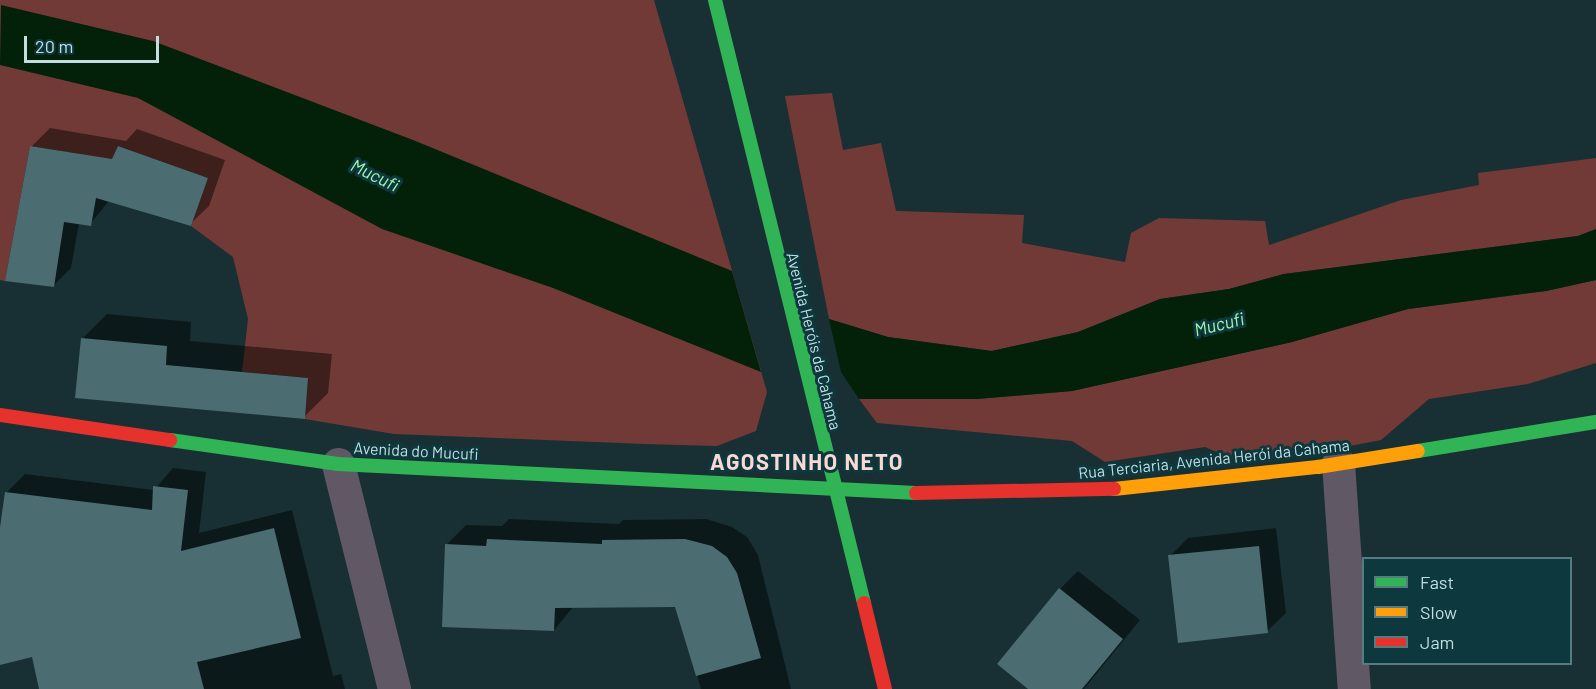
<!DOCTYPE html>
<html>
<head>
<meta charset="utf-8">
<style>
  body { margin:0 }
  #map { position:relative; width:1596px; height:689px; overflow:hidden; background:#183033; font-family:Barlow,sans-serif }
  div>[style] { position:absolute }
  .green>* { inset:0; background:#723a36 }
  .water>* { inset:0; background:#022108 }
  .shadow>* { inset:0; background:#0007 }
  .building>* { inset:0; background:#4b6d71 }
  .street>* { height:33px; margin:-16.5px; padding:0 16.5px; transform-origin:16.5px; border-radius:16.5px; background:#605864 }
  .fast>* { height:14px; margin:-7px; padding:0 7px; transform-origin:7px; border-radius:7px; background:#30b455 }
  .slow>* { height:14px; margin:-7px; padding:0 7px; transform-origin:7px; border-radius:7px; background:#ff9f0a }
  .jam>* { height:14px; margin:-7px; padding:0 7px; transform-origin:7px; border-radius:7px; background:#e5322d }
  span { translate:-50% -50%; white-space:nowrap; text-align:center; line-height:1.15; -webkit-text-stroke:6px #0d393e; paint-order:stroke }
  .street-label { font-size:16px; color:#c3dee2 }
  .water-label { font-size:18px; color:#a0f7a9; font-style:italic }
  .district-label { font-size:22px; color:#fbd8d3; font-weight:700; letter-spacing:1.5px }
  .legend { position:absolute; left:1362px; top:557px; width:210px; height:108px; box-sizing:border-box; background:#0d393e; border:2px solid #567b80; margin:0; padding:8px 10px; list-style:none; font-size:18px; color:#c3dee2 }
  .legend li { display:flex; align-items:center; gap:12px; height:30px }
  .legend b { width:30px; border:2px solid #567b80 }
  .scale { position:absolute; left:24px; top:36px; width:135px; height:27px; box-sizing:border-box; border:3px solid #c3dee2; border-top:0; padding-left:8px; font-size:18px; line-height:21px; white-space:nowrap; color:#c3dee2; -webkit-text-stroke:4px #0d393e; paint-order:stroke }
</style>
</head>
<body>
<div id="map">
  <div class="green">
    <i style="clip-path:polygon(0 0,654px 0,767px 392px,756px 431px,717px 446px,645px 444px,394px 434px,305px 419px,308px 378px,242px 372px,248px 319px,233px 257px,191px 226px,208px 178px,118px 146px,96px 198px,74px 194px,80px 154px,30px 146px,5px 281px,0 280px)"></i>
    <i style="clip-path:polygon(832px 93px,843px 150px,881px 143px,896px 211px,1024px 215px,1022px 243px,1125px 262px,1131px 233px,1159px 218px,1265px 221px,1269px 245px,1401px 200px,1479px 185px,1478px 173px,1596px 158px,1596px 229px,1578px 236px,1284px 274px,1229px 289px,1160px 299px,1078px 332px,991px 351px,888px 337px,829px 319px,785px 96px)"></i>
    <i style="clip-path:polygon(1596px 280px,1596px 363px,1528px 384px,1429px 399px,1381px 440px,1303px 455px,1239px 462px,1205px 447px,1105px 462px,1072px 441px,877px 423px,859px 399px,977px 399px,1072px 391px,1292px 342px,1408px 309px,1546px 291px)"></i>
  </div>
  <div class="water">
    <i style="clip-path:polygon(1px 5px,153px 41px,413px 140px,732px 271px,761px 372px,553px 288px,382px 229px,138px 98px,0 65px)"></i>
    <i style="clip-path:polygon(1596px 229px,1596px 280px,1546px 291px,1408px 309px,1292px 342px,1072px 391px,977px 399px,859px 399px,841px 372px,829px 319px,888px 337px,992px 351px,1078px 332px,1160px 299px,1229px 289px,1284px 274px,1578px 236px)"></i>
  </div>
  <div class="shadow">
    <i style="clip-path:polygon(50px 128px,126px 141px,137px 129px,225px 160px,209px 206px,190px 224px,109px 201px,90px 224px,79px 223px,71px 268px,53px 286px,32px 146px)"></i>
    <i style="clip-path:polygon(107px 314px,191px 322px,190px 341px,332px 354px,328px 393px,304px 417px,83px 338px)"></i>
    <i style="clip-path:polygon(173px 468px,206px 472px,199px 533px,292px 510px,333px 676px,341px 674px,345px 689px,41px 689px,33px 655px,0 648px,0 525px,7px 492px,25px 474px,154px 490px)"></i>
    <i style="clip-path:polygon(509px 519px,619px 524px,623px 520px,706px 519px,732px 527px,747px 537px,758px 555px,791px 689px,701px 689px,677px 605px,574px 606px,554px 630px,446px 545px,466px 525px,502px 526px)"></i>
    <i style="clip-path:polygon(1276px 528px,1286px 613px,1267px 631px,1170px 556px,1188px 538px)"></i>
    <i style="clip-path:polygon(1078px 571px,1140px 620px,1084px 689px,1030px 689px,1060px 589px)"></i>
  </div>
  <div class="building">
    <i style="clip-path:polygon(30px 146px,112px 159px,118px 146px,208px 178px,191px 226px,96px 198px,91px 226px,64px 222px,54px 287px,5px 281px)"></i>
    <i style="clip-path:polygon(81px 338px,167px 346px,166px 365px,308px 378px,305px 419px,75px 398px)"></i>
    <i style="clip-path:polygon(153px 486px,188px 490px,181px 551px,274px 528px,301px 638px,197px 662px,204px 689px,39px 689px,32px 657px,0 665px,0 527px,5px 492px,152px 510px)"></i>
    <i style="clip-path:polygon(487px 539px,602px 544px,602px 540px,685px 539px,712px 546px,727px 557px,737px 573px,761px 658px,696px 676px,675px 607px,555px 608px,554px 631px,442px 627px,445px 544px,486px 546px)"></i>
    <i style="clip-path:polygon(1259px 546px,1268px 633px,1178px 643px,1168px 555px)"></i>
    <i style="clip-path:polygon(1059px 588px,1123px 639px,1082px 689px,1028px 689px,997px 664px)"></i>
  </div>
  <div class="street">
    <i style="left:1338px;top:463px;width:227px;rotate:86deg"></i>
    <i style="left:338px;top:464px;width:232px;rotate:76deg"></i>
  </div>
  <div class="fast">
    <i style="left:715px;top:0;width:621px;rotate:76.12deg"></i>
    <i style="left:170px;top:440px;width:170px;rotate:8.1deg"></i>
    <i style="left:338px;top:464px;width:579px;rotate:2.87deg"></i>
    <i style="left:1418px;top:451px;width:180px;rotate:-9.3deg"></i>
  </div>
  <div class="slow">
    <i style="left:1114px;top:489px;width:205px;rotate:-6.2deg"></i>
    <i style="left:1318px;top:467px;width:101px;rotate:-9.1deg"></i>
  </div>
  <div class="jam">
    <i style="left:0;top:415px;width:172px;rotate:8.4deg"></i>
    <i style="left:916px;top:493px;width:198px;rotate:-1.2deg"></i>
    <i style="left:864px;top:603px;width:89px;rotate:76.3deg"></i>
  </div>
  <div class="street-label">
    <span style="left:814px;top:341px;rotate:76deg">Avenida Heróis da Cahama</span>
    <span style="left:416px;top:451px;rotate:3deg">Avenida do Mucufi</span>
    <span style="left:1214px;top:459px;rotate:-6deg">Rua Terciaria, Avenida Herói da Cahama</span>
  </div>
  <div class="water-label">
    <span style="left:375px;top:175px;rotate:26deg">Mucufi</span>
    <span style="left:1219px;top:324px;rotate:-14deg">Mucufi</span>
  </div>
  <div class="district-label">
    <span style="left:807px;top:462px">AGOSTINHO NETO</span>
  </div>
  <ul class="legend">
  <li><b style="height:8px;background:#30b455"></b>Fast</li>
  <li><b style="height:8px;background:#ff9f0a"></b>Slow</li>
  <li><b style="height:8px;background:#e5322d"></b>Jam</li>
  </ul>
  <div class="scale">20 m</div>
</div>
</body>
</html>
